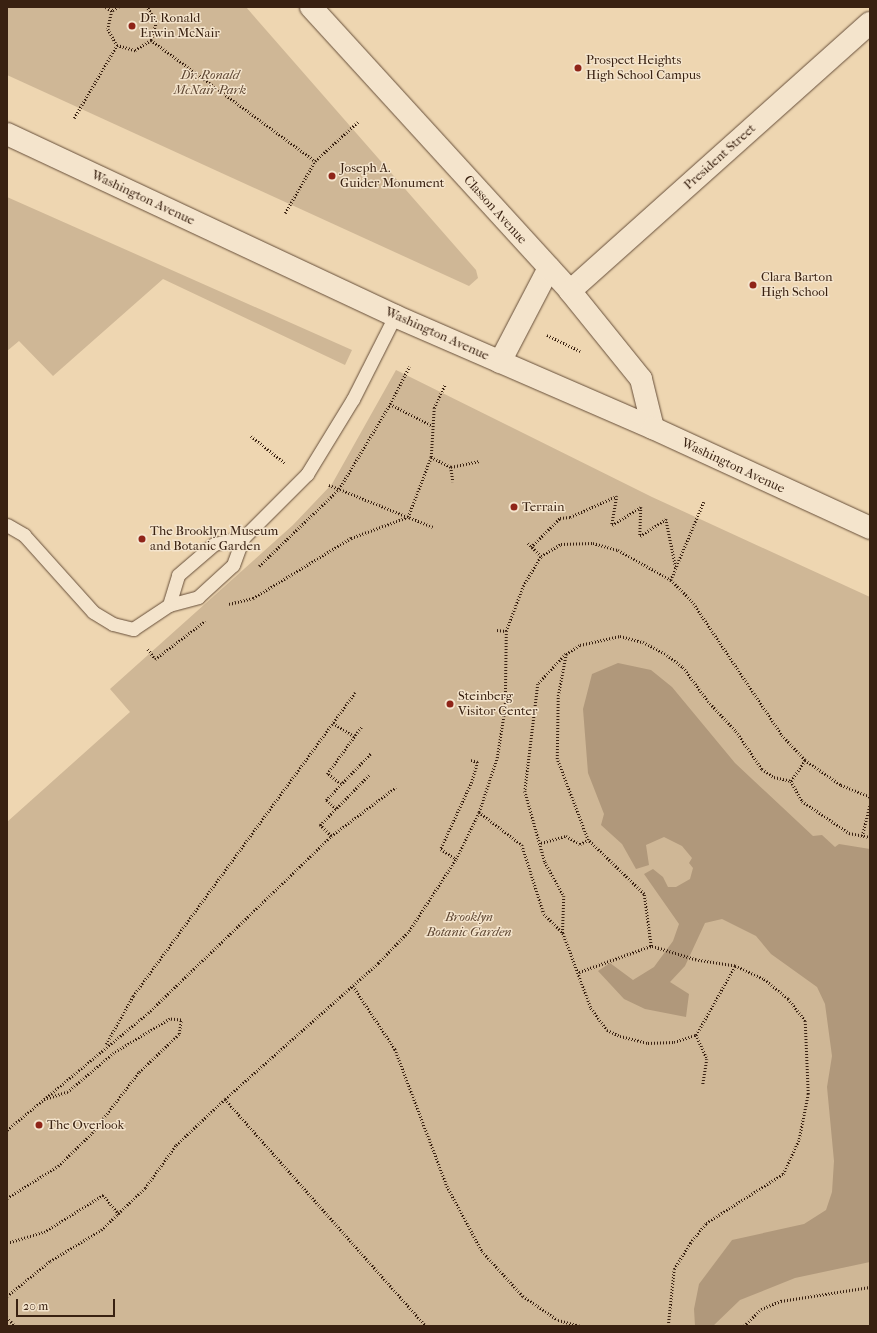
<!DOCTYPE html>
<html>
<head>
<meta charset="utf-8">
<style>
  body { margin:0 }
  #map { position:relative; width:877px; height:1333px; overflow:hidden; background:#eed6b1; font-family:"IM FELL French Canon",serif }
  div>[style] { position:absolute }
  .green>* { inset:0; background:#cfb796 }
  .water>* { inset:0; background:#b0987b }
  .path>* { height:2.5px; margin-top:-1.25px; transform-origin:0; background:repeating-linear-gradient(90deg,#392111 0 1px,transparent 0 3px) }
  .roads { filter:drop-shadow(0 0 1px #664e39) drop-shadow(0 0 1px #664e39) }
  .service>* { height:13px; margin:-6.5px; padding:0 6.5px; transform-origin:6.5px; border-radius:6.5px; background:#f4e4cc }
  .minor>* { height:22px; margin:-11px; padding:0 11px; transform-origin:11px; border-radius:11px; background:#f4e4cc }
  .tertiary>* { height:22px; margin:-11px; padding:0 11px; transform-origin:11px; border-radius:11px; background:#f4e4cc }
  .secondary>* { height:22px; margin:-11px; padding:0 11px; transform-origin:11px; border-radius:11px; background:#f4e4cc }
  .dots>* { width:11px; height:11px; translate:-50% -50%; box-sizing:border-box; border:2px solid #f4e4cc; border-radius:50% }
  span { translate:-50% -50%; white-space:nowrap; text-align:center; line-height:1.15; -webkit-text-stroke:3px #f4e4cc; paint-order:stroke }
  .poi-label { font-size:13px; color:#392111 }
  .left { translate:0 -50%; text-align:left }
  .park-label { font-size:13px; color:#5e4632; font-style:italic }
  .street-label { font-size:13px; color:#392111 }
  .frame { position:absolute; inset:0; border:8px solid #392111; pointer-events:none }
  .scale { position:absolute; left:16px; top:1299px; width:99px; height:18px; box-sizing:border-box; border:2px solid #392111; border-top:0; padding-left:5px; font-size:12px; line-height:14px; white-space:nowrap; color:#392111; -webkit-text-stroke:3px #f4e4cc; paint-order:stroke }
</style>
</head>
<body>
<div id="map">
  <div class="green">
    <i style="clip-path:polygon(7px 7px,246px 7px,476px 270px,478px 278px,469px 286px,7px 75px)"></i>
    <i style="clip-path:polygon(7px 197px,352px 350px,345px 365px,163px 279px,53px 376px,19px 341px,7px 351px)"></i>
    <i style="clip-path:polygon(396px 370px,652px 497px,870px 597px,870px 1326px,7px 1326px,7px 822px,130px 712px,110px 689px,293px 525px,332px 484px)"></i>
  </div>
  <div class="water">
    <i style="clip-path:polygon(618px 663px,651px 670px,672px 687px,735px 763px,813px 836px,822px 835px,835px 847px,839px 844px,870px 849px,870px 1262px,795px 1278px,740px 1300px,713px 1326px,695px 1326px,694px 1309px,699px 1284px,732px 1240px,804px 1224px,826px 1210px,832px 1192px,834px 1161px,827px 1087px,832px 1056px,825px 1004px,817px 987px,771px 954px,756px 936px,722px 919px,705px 923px,685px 966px,670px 982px,689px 994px,686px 1017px,645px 1009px,624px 999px,598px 971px,610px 963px,633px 980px,654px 967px,673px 941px,679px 924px,644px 874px,653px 869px,663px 877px,668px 887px,676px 887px,690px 879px,693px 868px,689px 863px,692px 858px,682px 846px,664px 837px,646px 845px,649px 865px,636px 869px,622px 844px,601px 825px,604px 814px,588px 773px,583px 709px,592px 674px)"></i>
  </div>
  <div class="path">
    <i style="left:106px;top:7px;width:7px;rotate:34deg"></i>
    <i style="left:119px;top:7px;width:8px;rotate:150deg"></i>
    <i style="left:112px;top:11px;width:18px;rotate:103deg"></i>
    <i style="left:108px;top:29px;width:18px;rotate:61deg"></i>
    <i style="left:117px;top:45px;width:19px;rotate:16deg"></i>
    <i style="left:135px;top:50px;width:19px;rotate:-32deg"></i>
    <i style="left:151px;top:40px;width:19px;rotate:-74deg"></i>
    <i style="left:156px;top:22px;width:17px;rotate:-121deg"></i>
    <i style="left:151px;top:40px;width:204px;rotate:36.4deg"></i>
    <i style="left:74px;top:118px;width:85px;rotate:-59.5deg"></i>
    <i style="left:285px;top:213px;width:60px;rotate:-60deg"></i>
    <i style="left:315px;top:161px;width:59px;rotate:-42.3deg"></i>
    <i style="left:547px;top:335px;width:37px;rotate:26deg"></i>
    <i style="left:390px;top:404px;width:42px;rotate:-62.8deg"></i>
    <i style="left:251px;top:436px;width:43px;rotate:38.5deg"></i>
    <i style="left:431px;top:457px;width:22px;rotate:27deg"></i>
    <i style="left:451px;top:467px;width:15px;rotate:82deg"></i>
    <i style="left:451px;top:467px;width:29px;rotate:-12deg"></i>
    <i style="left:329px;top:485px;width:112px;rotate:22deg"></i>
    <i style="left:704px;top:502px;width:85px;rotate:112.9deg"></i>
    <i style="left:671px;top:580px;width:30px;rotate:45deg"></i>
    <i style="left:692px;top:601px;width:161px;rotate:56.1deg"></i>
    <i style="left:782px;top:735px;width:34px;rotate:47deg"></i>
    <i style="left:805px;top:760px;width:44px;rotate:34.8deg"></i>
    <i style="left:841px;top:785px;width:31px;rotate:22deg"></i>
    <i style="left:528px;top:543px;width:18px;rotate:45deg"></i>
    <i style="left:531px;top:547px;width:41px;rotate:-45deg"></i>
    <i style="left:560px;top:518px;width:10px;rotate:-6deg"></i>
    <i style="left:570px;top:517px;width:51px;rotate:-24.1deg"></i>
    <i style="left:617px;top:496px;width:29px;rotate:100deg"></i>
    <i style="left:612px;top:525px;width:34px;rotate:-32deg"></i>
    <i style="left:641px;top:507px;width:29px;rotate:92deg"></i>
    <i style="left:640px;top:536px;width:31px;rotate:-33deg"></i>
    <i style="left:666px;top:519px;width:50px;rotate:78.5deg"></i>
    <i style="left:259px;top:566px;width:111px;rotate:-43.9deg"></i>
    <i style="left:339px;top:489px;width:99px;rotate:-59deg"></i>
    <i style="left:390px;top:404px;width:48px;rotate:27.1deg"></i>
    <i style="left:229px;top:604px;width:25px;rotate:-14deg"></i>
    <i style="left:253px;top:598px;width:115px;rotate:-31.5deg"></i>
    <i style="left:351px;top:538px;width:61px;rotate:-20.2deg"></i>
    <i style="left:408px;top:517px;width:64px;rotate:-69deg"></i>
    <i style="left:431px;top:457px;width:49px;rotate:-86.5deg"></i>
    <i style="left:434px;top:408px;width:26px;rotate:-65deg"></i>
    <i style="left:497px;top:630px;width:9px;rotate:6deg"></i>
    <i style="left:148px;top:649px;width:12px;rotate:55deg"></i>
    <i style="left:155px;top:659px;width:63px;rotate:-37.2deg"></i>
    <i style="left:566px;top:654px;width:41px;rotate:133deg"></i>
    <i style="left:538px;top:684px;width:108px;rotate:96.9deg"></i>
    <i style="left:525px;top:791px;width:74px;rotate:74.3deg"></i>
    <i style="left:545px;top:862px;width:39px;rotate:61deg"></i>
    <i style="left:564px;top:896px;width:37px;rotate:92deg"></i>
    <i style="left:563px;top:933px;width:80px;rotate:69.5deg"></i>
    <i style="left:591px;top:1008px;width:27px;rotate:54deg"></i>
    <i style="left:607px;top:1030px;width:14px;rotate:25deg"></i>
    <i style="left:620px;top:1036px;width:29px;rotate:14deg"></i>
    <i style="left:648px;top:1043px;width:26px;rotate:-2deg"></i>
    <i style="left:674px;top:1042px;width:23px;rotate:-18deg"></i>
    <i style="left:696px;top:1035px;width:79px;rotate:-60.5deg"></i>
    <i style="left:333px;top:723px;width:25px;rotate:32deg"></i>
    <i style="left:471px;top:760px;width:7px;rotate:16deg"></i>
    <i style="left:478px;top:762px;width:21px;rotate:107deg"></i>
    <i style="left:472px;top:782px;width:74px;rotate:114.8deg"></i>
    <i style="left:441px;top:849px;width:18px;rotate:34deg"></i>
    <i style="left:456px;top:859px;width:52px;rotate:-63.9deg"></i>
    <i style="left:479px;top:812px;width:57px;rotate:-71.6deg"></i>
    <i style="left:497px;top:758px;width:52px;rotate:-81.1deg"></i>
    <i style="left:505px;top:707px;width:76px;rotate:-89.2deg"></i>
    <i style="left:506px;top:631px;width:48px;rotate:-69.3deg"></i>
    <i style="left:523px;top:586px;width:35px;rotate:-59deg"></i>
    <i style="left:541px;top:556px;width:23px;rotate:-31deg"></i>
    <i style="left:561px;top:544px;width:32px;rotate:-2deg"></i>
    <i style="left:593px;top:543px;width:26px;rotate:16deg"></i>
    <i style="left:618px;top:550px;width:61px;rotate:29.5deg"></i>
    <i style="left:791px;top:781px;width:25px;rotate:-56deg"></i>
    <i style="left:341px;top:784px;width:17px;rotate:-144deg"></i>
    <i style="left:327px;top:774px;width:59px;rotate:-53.9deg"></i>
    <i style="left:336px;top:809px;width:13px;rotate:-138deg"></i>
    <i style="left:326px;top:800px;width:65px;rotate:-46.2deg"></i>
    <i style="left:479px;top:812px;width:54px;rotate:37.5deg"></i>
    <i style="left:522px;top:845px;width:72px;rotate:72.3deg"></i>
    <i style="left:544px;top:914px;width:27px;rotate:45deg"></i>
    <i style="left:331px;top:836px;width:16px;rotate:-135deg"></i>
    <i style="left:320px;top:825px;width:70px;rotate:-45.6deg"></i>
    <i style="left:862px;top:836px;width:33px;rotate:-76deg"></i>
    <i style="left:541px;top:843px;width:26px;rotate:-16deg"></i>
    <i style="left:566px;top:836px;width:16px;rotate:30deg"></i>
    <i style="left:580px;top:844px;width:9px;rotate:-27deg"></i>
    <i style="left:579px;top:972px;width:77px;rotate:-19.9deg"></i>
    <i style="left:353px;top:986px;width:76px;rotate:56.3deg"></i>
    <i style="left:395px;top:1049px;width:147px;rotate:69.2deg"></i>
    <i style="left:447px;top:1186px;width:74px;rotate:61.7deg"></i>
    <i style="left:482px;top:1251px;width:61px;rotate:47.7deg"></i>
    <i style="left:523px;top:1296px;width:42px;rotate:34.4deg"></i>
    <i style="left:558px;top:1320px;width:24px;rotate:15deg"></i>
    <i style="left:696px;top:1035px;width:26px;rotate:65deg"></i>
    <i style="left:707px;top:1059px;width:26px;rotate:99deg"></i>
    <i style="left:106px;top:1044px;width:55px;rotate:-60.6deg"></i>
    <i style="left:133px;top:996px;width:376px;rotate:-53.8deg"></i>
    <i style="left:225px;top:1099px;width:205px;rotate:-41.6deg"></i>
    <i style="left:378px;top:963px;width:45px;rotate:-45.9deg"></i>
    <i style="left:409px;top:931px;width:86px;rotate:-56.9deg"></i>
    <i style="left:7px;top:1130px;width:183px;rotate:-39.7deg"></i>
    <i style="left:148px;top:1013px;width:255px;rotate:-44deg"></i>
    <i style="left:331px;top:836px;width:81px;rotate:-37deg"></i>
    <i style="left:7px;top:1198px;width:60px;rotate:-32.1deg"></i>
    <i style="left:58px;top:1166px;width:47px;rotate:-44.1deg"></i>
    <i style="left:92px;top:1133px;width:77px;rotate:-52.4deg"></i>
    <i style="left:139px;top:1072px;width:55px;rotate:-43.5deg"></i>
    <i style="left:179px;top:1034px;width:14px;rotate:-82deg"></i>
    <i style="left:181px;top:1020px;width:11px;rotate:-175deg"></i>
    <i style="left:170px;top:1019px;width:66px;rotate:148.7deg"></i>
    <i style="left:114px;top:1053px;width:60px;rotate:139.7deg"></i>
    <i style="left:68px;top:1092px;width:26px;rotate:162deg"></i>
    <i style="left:7px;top:1243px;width:39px;rotate:-17deg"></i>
    <i style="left:44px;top:1232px;width:70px;rotate:-32.1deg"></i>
    <i style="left:103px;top:1195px;width:25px;rotate:50deg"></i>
    <i style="left:7px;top:1296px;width:55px;rotate:-39.1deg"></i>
    <i style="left:50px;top:1261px;width:60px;rotate:-31.3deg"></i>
    <i style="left:101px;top:1230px;width:61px;rotate:-43.7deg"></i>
    <i style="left:145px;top:1188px;width:53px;rotate:-54.2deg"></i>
    <i style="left:176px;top:1145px;width:67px;rotate:-43.2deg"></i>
    <i style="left:225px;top:1099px;width:303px;rotate:48.5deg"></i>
    <i style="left:7px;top:1317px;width:12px;rotate:48deg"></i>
    <i style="left:668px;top:1326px;width:57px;rotate:-84deg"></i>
    <i style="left:674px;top:1269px;width:31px;rotate:-58deg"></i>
    <i style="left:690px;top:1243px;width:26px;rotate:-51deg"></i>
    <i style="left:706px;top:1223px;width:91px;rotate:-32.5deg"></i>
    <i style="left:783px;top:1174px;width:38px;rotate:-65deg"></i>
    <i style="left:799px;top:1139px;width:46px;rotate:-78.7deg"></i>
    <i style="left:808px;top:1094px;width:73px;rotate:-92.4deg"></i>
    <i style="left:805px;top:1021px;width:28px;rotate:-128deg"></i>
    <i style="left:788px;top:999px;width:32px;rotate:-141deg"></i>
    <i style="left:763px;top:979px;width:31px;rotate:-155deg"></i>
    <i style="left:735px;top:966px;width:39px;rotate:-171deg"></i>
    <i style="left:696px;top:960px;width:47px;rotate:-162.7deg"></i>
    <i style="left:651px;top:946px;width:52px;rotate:-97.7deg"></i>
    <i style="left:644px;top:894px;width:78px;rotate:-136deg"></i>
    <i style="left:588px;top:840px;width:87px;rotate:-110.9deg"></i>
    <i style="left:557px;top:759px;width:63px;rotate:-89.1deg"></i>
    <i style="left:558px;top:696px;width:43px;rotate:-79.2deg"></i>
    <i style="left:566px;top:654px;width:17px;rotate:-33deg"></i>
    <i style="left:580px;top:645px;width:41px;rotate:-12.7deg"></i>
    <i style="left:620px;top:636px;width:24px;rotate:15deg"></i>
    <i style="left:643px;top:642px;width:27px;rotate:28deg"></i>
    <i style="left:667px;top:655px;width:20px;rotate:37deg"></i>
    <i style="left:683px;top:667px;width:42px;rotate:53.7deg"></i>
    <i style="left:708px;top:701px;width:41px;rotate:47deg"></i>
    <i style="left:736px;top:731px;width:46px;rotate:55.6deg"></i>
    <i style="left:762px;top:769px;width:14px;rotate:34deg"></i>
    <i style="left:774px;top:777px;width:17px;rotate:13deg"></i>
    <i style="left:791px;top:781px;width:23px;rotate:61deg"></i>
    <i style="left:802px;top:801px;width:57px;rotate:34.2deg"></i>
    <i style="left:849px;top:833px;width:21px;rotate:11deg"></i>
    <i style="left:744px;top:1326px;width:24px;rotate:-45deg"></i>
    <i style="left:761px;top:1309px;width:22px;rotate:-22deg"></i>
    <i style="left:781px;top:1301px;width:90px;rotate:-8.9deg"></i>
  </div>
  <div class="roads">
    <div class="service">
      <i style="left:7px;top:525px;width:20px;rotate:30deg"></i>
      <i style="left:24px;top:535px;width:103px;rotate:48.1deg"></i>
      <i style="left:93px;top:612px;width:23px;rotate:31deg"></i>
      <i style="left:113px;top:624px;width:21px;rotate:14deg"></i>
      <i style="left:133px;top:629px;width:43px;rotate:-33.7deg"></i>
      <i style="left:169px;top:605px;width:30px;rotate:-15deg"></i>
      <i style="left:198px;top:597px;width:47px;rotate:-42.4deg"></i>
      <i style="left:233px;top:565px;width:29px;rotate:-70deg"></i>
      <i style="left:243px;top:538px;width:91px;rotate:-45deg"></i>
      <i style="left:307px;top:474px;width:88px;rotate:-58.5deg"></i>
      <i style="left:353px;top:399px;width:93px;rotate:-63.2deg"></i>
      <i style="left:169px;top:605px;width:31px;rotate:-73deg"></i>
      <i style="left:178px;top:575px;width:48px;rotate:-40.7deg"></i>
      <i style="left:214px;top:544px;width:30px;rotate:-12deg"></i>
    </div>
    <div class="minor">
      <i style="left:570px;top:291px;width:402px;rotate:-41.8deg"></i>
      <i style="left:500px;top:362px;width:106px;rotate:-62.5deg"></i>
    </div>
    <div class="tertiary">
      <i style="left:311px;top:7px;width:384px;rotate:47.6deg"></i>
      <i style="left:570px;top:291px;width:113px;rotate:51.1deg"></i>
      <i style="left:641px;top:379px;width:50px;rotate:76.2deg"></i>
    </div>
    <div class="secondary">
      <i style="left:7px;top:134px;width:429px;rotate:25.1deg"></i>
      <i style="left:395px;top:316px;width:281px;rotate:23.5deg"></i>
      <i style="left:653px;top:428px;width:239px;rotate:24.7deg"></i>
    </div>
  </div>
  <div class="dots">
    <i style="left:132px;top:26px;background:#8f2418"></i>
    <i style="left:578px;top:68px;background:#8f2418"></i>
    <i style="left:332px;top:176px;background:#8f2418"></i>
    <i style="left:753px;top:285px;background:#8f2418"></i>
    <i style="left:514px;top:507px;background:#8f2418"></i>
    <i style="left:142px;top:539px;background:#8f2418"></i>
    <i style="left:450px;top:704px;background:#8f2418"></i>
    <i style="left:39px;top:1125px;background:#8f2418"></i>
  </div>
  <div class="poi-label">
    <span class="left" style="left:140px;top:26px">Dr. Ronald<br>Erwin McNair</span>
    <span class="left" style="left:586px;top:68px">Prospect Heights<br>High School Campus</span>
    <span class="left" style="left:340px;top:176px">Joseph A.<br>Guider Monument</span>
    <span class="left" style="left:761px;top:285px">Clara Barton<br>High School</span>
    <span class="left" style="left:522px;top:507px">Terrain</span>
    <span class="left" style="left:150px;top:539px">The Brooklyn Museum<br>and Botanic Garden</span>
    <span class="left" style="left:458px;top:704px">Steinberg<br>Visitor Center</span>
    <span class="left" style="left:47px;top:1125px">The Overlook</span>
  </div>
  <div class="park-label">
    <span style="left:210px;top:83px">Dr. Ronald<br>McNair Park</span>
    <span style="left:469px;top:925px">Brooklyn<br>Botanic Garden</span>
  </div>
  <div class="street-label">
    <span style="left:720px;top:157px;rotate:-42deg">President Street</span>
    <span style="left:143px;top:198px;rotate:25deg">Washington Avenue</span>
    <span style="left:495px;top:210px;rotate:48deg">Classon Avenue</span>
    <span style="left:437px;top:334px;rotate:24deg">Washington Avenue</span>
    <span style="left:733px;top:466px;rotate:25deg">Washington Avenue</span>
  </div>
  <div class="frame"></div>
  <div class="scale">20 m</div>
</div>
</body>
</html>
